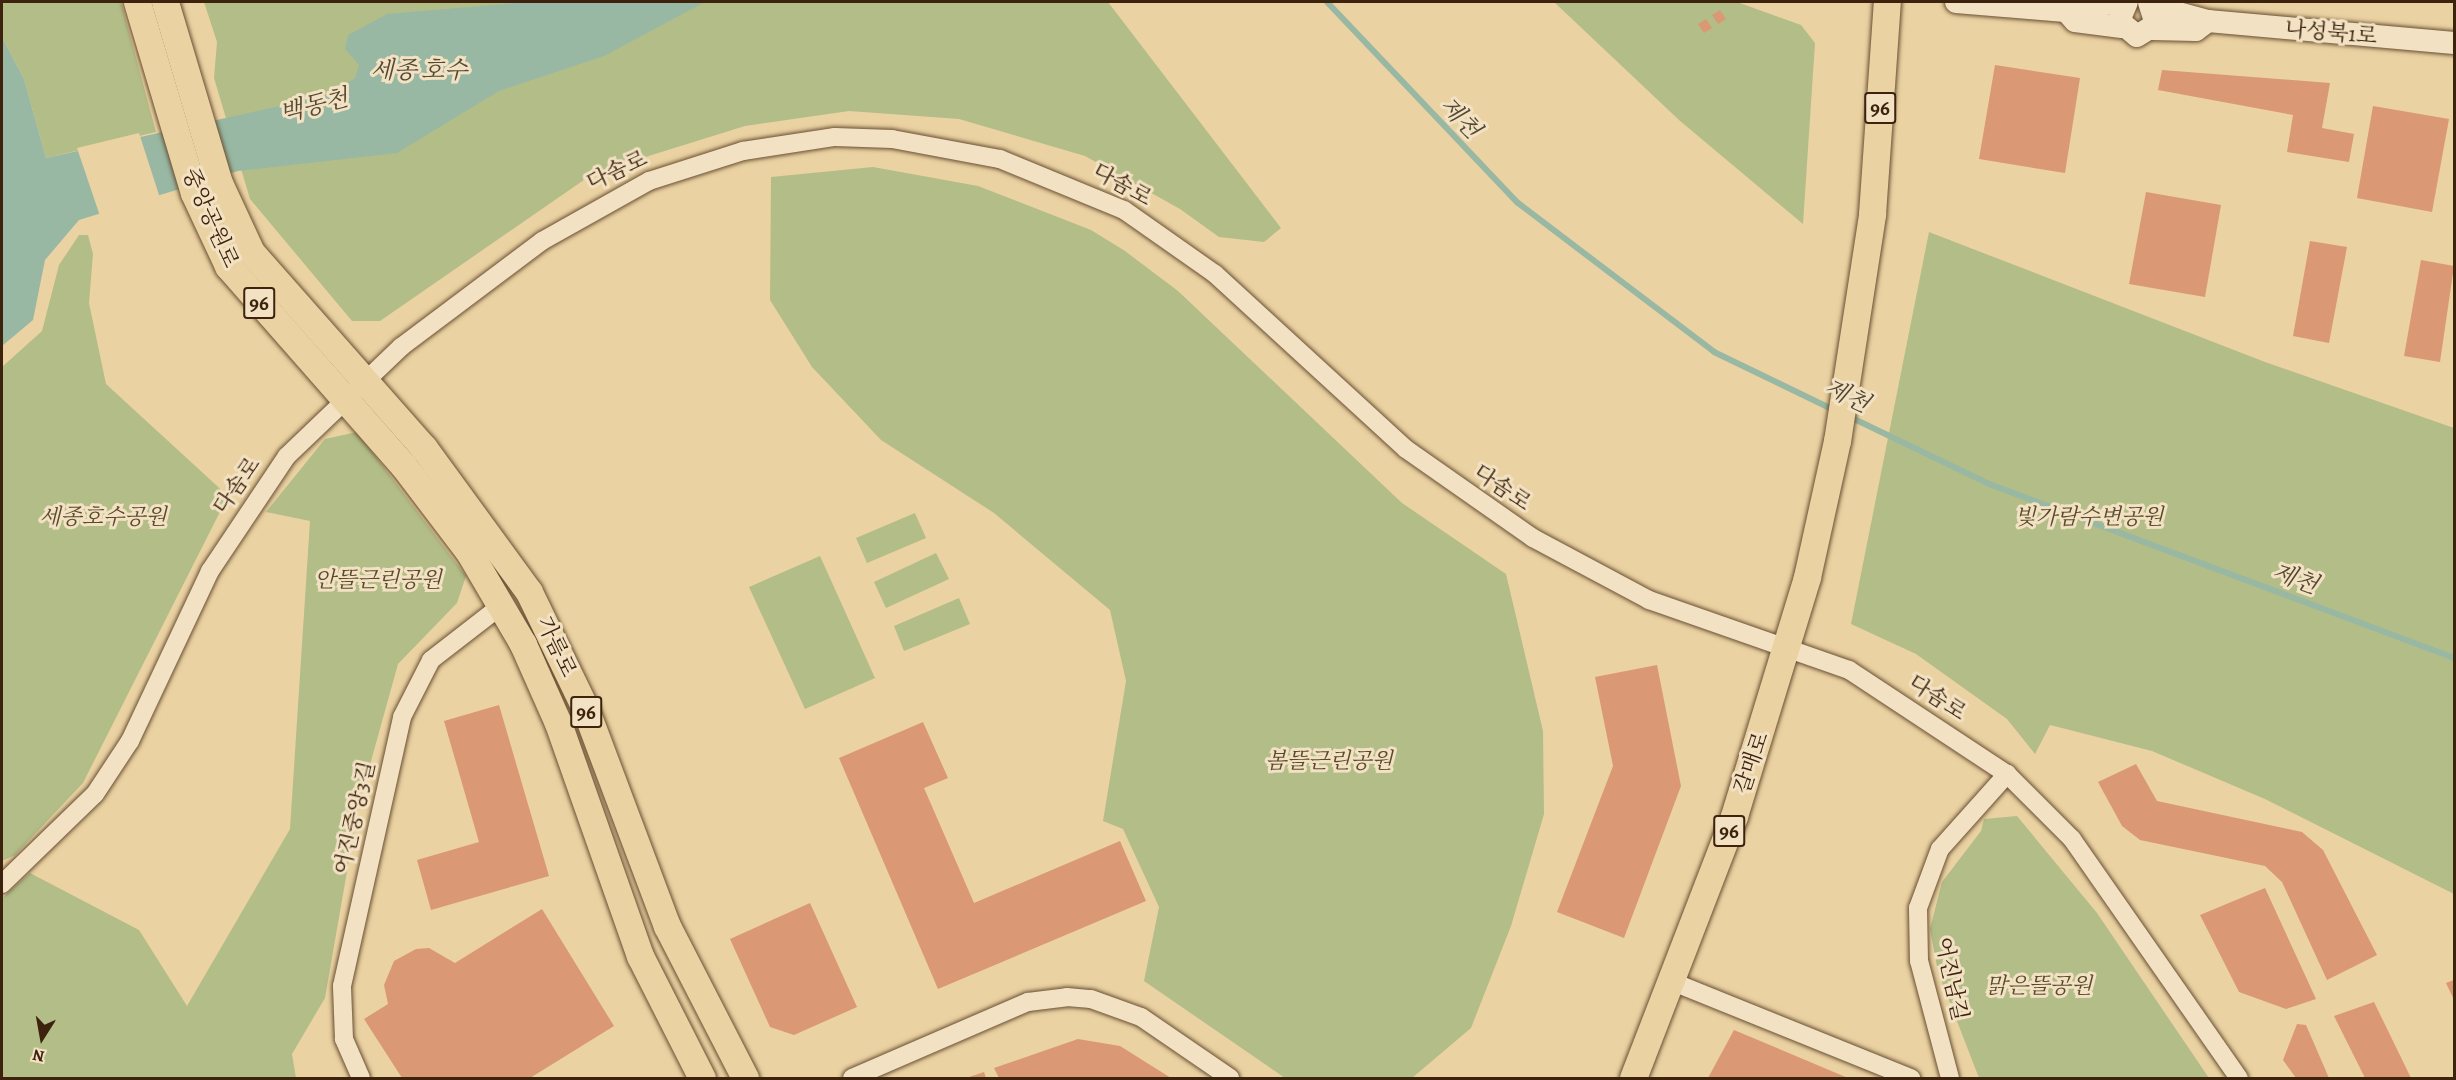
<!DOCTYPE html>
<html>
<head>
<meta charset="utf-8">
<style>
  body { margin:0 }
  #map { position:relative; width:2456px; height:1080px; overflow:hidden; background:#ebd2a2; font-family:Alegreya,"Noto Serif KR",serif }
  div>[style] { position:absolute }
  .green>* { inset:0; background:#b3bd88 }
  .water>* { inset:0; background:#98b8a3 }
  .pier>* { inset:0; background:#ebd2a2 }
  .stream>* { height:6px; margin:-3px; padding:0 3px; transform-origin:3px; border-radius:3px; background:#98b8a3 }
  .building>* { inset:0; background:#da9874 }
  .roads { filter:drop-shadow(0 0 2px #684f33) drop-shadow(0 0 2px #684f33) }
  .minor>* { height:18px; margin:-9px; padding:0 9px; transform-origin:9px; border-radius:9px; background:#f2e2c3 }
  .tertiary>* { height:22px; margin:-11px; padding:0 11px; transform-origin:11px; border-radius:11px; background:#f2e2c3 }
  .primary>* { height:27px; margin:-13.5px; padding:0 13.5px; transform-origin:13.5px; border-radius:13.5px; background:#ebd2a2 }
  span { translate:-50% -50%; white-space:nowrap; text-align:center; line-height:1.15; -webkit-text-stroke:6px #f2e2c3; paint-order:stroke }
  .shield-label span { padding:2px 4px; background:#f2e2c3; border:2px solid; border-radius:4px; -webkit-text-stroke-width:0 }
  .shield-label { font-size:21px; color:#3d230e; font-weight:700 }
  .street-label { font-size:22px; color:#3d230e }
  .park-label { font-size:22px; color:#5a4a2c; font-style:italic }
  .water-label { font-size:24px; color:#544833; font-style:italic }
  .frame { position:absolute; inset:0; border:3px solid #3d230e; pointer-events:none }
  .north { position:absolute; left:12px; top:1008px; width:60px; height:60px; -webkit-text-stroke:4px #f2e2c3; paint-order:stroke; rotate:191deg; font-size:16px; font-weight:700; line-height:24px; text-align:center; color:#3d230e }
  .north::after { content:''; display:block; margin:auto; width:21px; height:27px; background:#3d230e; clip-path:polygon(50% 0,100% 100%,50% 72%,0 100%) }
</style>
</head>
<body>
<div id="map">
  <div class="green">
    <i style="clip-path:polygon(2px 2px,121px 2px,156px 132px,46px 158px,24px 79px,2px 37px)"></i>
    <i style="clip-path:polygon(204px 2px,1108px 2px,1281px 228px,1264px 242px,1219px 237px,1180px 209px,1085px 156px,959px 119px,849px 111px,745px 126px,594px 173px,380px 321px,352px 321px,250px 199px,214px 78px,217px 42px)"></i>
    <i style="clip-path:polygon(1554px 2px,1737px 2px,1801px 25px,1815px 43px,1803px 224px,1679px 120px)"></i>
    <i style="clip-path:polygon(873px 167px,978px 186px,1091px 230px,1125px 251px,1178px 291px,1402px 503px,1506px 574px,1543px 731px,1544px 814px,1511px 926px,1471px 1028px,1412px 1078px,1285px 1078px,1144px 981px,1159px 907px,1123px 829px,1103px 821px,1126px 681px,1110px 610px,994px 513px,881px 440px,812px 367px,770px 300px,771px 177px)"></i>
    <i style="clip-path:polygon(1929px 232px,2265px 362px,2454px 428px,2454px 894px,2265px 799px,2152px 751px,2050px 725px,2035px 754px,2007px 719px,1916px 654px,1851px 624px)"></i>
    <i style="clip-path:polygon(79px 235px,88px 235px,93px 254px,89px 303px,106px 384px,228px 496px,83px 783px,15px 855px,2px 861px,2px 367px,42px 331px,59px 265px)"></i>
    <i style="clip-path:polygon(357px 432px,466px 576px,457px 603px,398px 664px,358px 808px,325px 998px,292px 1054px,296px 1078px,2px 1078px,2px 898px,30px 873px,139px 930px,187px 1006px,290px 829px,310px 521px,266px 512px,325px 439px)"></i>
    <i style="clip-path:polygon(915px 513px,926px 538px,867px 563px,856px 538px)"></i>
    <i style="clip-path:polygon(936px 553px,949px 579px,886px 608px,874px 582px)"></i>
    <i style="clip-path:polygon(820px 556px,875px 678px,805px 709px,749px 587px)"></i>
    <i style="clip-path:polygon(959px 598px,970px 624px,904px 651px,894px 626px)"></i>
    <i style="clip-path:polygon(2017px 816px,2097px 913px,2209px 1078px,1979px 1078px,1938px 972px,1930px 929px,1942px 882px,1981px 831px,1984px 819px)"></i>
  </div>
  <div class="water">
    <i style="clip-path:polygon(528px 2px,705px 2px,604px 56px,499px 91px,397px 153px,238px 171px,79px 220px,45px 260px,33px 320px,2px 346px,2px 37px,24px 79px,46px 158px,329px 95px,355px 78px,359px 65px,345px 49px,348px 35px,387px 14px)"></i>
  </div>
  <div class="pier">
    <i style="clip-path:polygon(139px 133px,160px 198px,100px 216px,77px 148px)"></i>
  </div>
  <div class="stream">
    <i style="left:1327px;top:2px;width:277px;rotate:46.5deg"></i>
    <i style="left:1518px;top:203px;width:246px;rotate:37.2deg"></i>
    <i style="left:1714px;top:352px;width:136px;rotate:25.8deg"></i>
    <i style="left:1848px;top:416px;width:157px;rotate:25.7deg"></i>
    <i style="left:1989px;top:484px;width:496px;rotate:20.5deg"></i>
  </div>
  <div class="building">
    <i style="clip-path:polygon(1720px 10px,1726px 19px,1718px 24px,1712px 15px)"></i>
    <i style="clip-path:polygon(1706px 19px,1712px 28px,1704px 33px,1698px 24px)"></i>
    <i style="clip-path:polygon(1995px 65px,2080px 78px,2065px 173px,1979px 159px)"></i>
    <i style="clip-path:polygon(2162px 70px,2330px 83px,2322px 128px,2354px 134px,2349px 162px,2287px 152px,2293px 115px,2158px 90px)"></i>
    <i style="clip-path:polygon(2373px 106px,2449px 119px,2432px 212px,2357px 198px)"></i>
    <i style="clip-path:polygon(2146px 192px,2221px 205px,2205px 297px,2129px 284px)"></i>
    <i style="clip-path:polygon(2310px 241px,2347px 247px,2329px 343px,2293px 336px)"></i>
    <i style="clip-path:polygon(2421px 260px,2454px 266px,2440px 362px,2404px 356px)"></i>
    <i style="clip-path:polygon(1657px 665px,1681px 786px,1624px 938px,1557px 912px,1613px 766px,1595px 677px)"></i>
    <i style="clip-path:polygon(499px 705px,549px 876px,431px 910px,417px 860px,479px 842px,444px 721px)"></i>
    <i style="clip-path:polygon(923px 722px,948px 778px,924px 788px,974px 903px,1120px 841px,1146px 901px,938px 989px,839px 758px)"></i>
    <i style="clip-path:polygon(2136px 764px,2157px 801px,2302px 832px,2323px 850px,2377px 955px,2327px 980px,2282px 882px,2265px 866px,2140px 840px,2122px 826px,2098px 782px)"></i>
    <i style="clip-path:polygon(2265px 888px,2316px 999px,2286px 1009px,2239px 992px,2200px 915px)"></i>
    <i style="clip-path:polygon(810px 903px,857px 1007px,794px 1035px,770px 1027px,730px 939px)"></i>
    <i style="clip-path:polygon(542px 909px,614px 1026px,530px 1078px,402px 1078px,364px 1019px,388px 1004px,384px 985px,394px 961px,416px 949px,429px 948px,455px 963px)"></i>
    <i style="clip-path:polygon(2454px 980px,2454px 1000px,2446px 983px)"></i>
    <i style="clip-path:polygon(2374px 1002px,2411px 1078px,2365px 1078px,2334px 1016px)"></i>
    <i style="clip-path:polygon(2297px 1024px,2306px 1025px,2329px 1078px,2296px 1078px,2283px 1060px)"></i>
    <i style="clip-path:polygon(1734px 1030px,1848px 1078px,1708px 1078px)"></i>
    <i style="clip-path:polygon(1078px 1039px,1120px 1046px,1171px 1078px,999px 1078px,994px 1068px)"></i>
    <i style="clip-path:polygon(984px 1072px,986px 1078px,966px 1078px)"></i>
  </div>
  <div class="roads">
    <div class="minor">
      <i style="left:2px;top:884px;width:129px;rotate:-44.1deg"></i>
      <i style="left:95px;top:794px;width:64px;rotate:-56.6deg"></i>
      <i style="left:130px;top:741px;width:188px;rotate:-64.8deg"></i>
      <i style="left:210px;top:571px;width:138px;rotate:-56.2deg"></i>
      <i style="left:287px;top:456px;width:158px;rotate:-43.7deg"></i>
      <i style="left:401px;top:347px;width:176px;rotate:-36.9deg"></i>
      <i style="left:542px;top:241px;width:123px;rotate:-29.3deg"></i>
      <i style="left:649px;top:181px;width:99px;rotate:-17.7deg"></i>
      <i style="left:743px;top:151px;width:93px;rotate:-8.7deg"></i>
      <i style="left:835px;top:137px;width:57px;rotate:2deg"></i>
      <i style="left:892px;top:139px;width:110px;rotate:10.5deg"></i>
      <i style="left:1000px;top:159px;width:134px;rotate:22.4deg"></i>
      <i style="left:1124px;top:210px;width:111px;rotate:35.1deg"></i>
      <i style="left:1215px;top:274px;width:259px;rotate:42.5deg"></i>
      <i style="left:1406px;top:449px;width:155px;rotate:35deg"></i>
      <i style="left:1533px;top:538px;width:132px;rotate:28.1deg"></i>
      <i style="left:1649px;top:600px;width:212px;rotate:19.3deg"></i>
      <i style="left:1849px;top:670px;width:189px;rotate:33.4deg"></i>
      <i style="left:2007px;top:774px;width:92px;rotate:45deg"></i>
      <i style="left:2072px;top:839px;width:292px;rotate:55.1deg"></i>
      <i style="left:1673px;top:982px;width:257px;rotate:22deg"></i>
      <i style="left:361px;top:1078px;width:43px;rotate:-113.6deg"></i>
      <i style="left:344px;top:1039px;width:53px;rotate:-92.2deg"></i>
      <i style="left:342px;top:986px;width:276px;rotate:-77.4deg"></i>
      <i style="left:402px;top:717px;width:64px;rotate:-63deg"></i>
      <i style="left:431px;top:660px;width:90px;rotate:-37.8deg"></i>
      <i style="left:852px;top:1078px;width:192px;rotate:-23.4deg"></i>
      <i style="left:1028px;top:1002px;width:39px;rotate:-7deg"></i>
      <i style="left:1067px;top:997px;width:24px;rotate:5deg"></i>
      <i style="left:1091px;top:999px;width:53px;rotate:19.8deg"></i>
      <i style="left:1141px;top:1017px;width:108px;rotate:34.4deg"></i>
      <i style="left:1950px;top:1078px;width:121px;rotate:-104.8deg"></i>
      <i style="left:1919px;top:961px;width:53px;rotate:-91.1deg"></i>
      <i style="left:1918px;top:908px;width:63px;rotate:-69.6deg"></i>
      <i style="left:1940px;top:849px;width:101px;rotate:-48.2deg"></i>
    </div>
    <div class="tertiary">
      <i style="left:1956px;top:2px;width:110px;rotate:4.7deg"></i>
      <i style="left:2066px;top:11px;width:14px;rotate:-34deg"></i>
      <i style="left:2078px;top:3px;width:46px"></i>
      <i style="left:2127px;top:2px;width:21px;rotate:113deg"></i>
      <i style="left:2119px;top:21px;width:23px;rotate:40deg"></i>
      <i style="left:2137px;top:36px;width:22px;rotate:-32deg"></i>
      <i style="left:2156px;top:24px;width:23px;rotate:-108deg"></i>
      <i style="left:2153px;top:6px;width:57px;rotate:15.3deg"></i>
      <i style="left:2208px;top:21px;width:247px;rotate:5.1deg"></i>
      <i style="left:2066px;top:11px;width:13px;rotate:48deg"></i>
      <i style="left:2075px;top:21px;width:47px;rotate:7.3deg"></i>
      <i style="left:2152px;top:29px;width:44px;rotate:1.3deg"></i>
      <i style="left:2196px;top:30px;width:15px;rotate:-37deg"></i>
    </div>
    <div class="primary">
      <i style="left:137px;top:2px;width:199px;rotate:73.4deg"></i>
      <i style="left:194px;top:193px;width:81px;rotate:65deg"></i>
      <i style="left:228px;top:266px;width:265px;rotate:48.7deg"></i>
      <i style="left:403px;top:465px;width:109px;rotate:52.8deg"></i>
      <i style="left:469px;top:552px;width:107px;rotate:59.6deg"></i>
      <i style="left:523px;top:644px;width:86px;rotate:66.1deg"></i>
      <i style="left:558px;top:723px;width:247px;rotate:70.6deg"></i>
      <i style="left:640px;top:956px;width:137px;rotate:63.1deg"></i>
      <i style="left:165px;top:2px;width:189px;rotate:73.4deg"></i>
      <i style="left:219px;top:183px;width:76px;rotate:65.1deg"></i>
      <i style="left:251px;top:252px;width:261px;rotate:48.6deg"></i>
      <i style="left:424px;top:448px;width:178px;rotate:53.9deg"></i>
      <i style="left:529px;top:592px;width:129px;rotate:64.2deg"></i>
      <i style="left:585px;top:708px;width:233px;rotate:69.4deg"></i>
      <i style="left:667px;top:926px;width:171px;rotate:62.8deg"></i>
      <i style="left:1633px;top:1078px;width:281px;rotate:-68.9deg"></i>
      <i style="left:1734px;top:816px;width:250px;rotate:-73deg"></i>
      <i style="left:1807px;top:577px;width:139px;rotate:-77.6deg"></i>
      <i style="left:1837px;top:441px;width:230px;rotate:-81.2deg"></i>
      <i style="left:1872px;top:214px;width:213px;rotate:-86deg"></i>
    </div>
  </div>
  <div class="shield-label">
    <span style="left:1880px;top:108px">96</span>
    <span style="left:259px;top:303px">96</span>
    <span style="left:586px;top:712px">96</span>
    <span style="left:1729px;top:831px">96</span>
  </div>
  <div class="street-label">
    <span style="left:2331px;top:33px;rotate:5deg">나성북1로</span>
    <span style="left:617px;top:171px;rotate:-25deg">다솜로</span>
    <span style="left:1122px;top:185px;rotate:29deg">다솜로</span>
    <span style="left:210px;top:218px;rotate:66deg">중앙공원로</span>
    <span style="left:237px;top:486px;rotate:-55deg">다솜로</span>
    <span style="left:1502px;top:488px;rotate:34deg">다솜로</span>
    <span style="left:556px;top:647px;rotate:65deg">가름로</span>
    <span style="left:1937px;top:698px;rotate:33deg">다솜로</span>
    <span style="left:1752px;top:763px;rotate:-71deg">갈매로</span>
    <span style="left:355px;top:818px;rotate:-77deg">어진중앙3길</span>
    <span style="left:1951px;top:979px;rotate:78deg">어진남길</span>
  </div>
  <div class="park-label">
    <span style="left:103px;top:518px">세종호수공원</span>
    <span style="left:2089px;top:518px">빛가람수변공원</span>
    <span style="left:378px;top:581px">안뜰근린공원</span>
    <span style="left:1329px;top:762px">봄뜰근린공원</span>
    <span style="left:2039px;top:987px">맑은뜰공원</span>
  </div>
  <div class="water-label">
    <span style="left:419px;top:71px">세종 호수</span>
    <span style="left:314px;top:106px;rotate:-14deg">백동천</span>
    <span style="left:1460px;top:118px;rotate:46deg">제천</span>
    <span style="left:1847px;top:396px;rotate:26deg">제천</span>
    <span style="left:2295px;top:579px;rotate:20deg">제천</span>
  </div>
  <div class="frame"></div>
  <div class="north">N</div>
</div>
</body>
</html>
